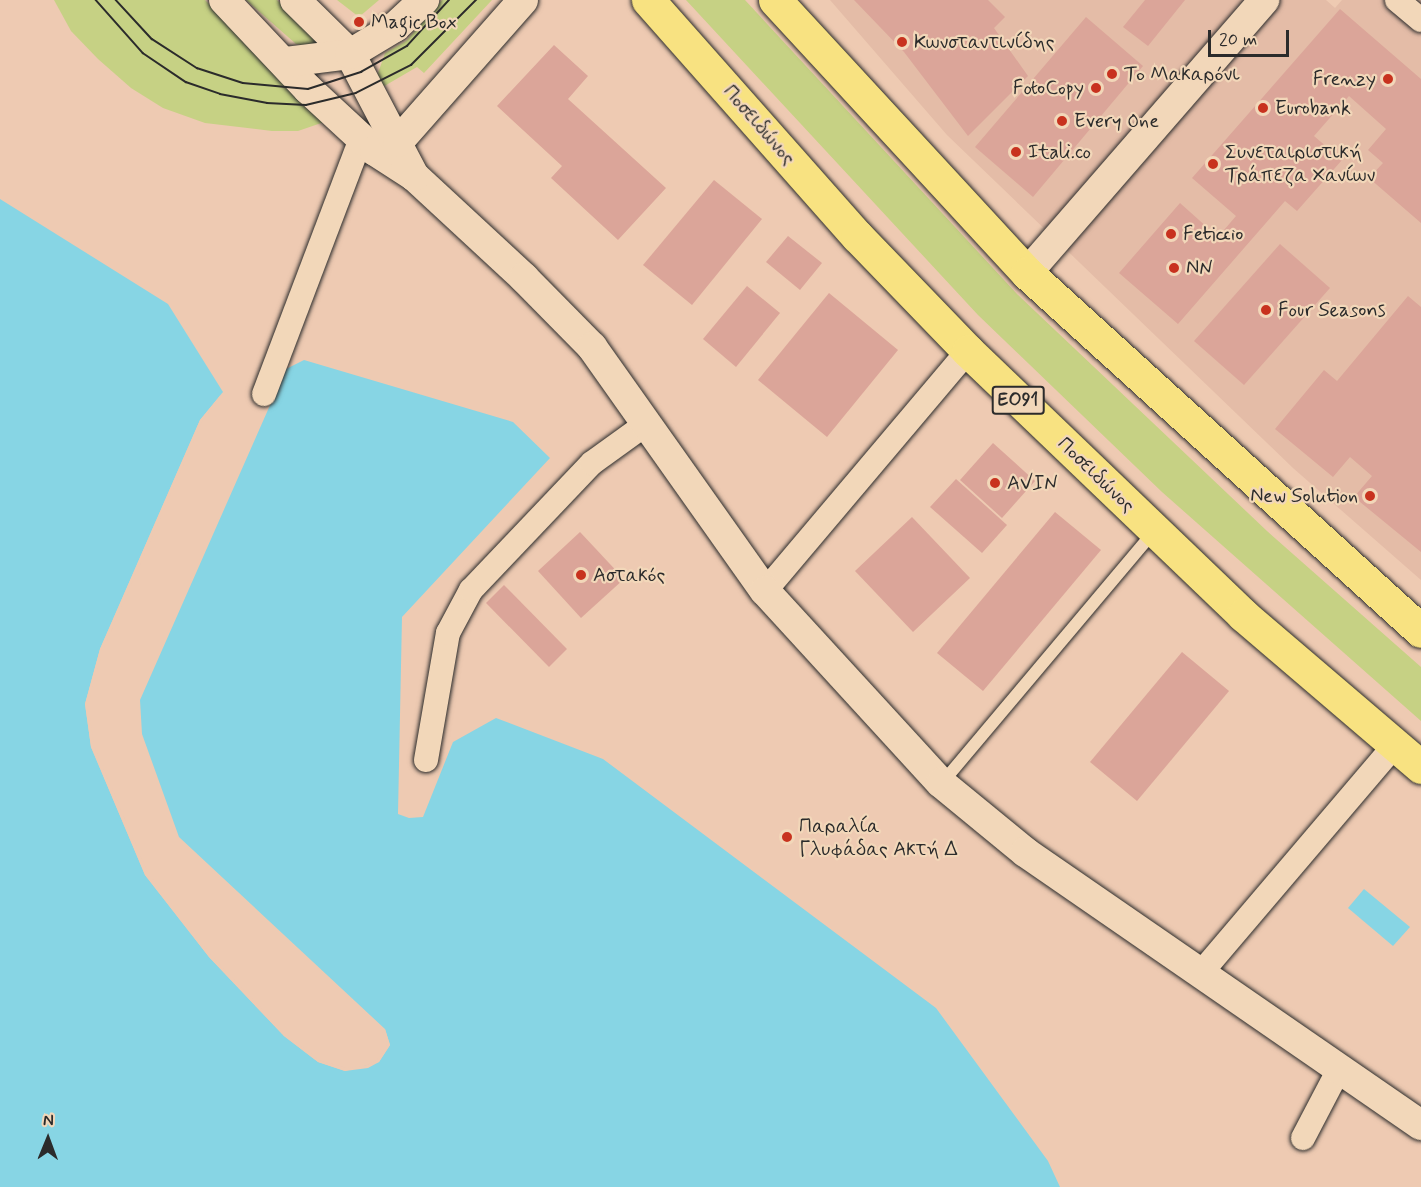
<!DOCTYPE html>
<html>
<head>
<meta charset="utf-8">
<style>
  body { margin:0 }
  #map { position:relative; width:1421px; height:1187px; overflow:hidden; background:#eecab2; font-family:Mynerve,sans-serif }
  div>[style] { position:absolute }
  .built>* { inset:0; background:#e4bca7 }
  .green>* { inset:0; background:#c6d184 }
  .water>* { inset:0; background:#87d5e4 }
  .pier>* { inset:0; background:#eecab2 }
  .building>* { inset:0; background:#dba599 }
  .roads { filter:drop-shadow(0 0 2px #2b2b2b) drop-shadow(0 0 2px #2b2b2b) }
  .service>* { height:12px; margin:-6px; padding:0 6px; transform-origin:6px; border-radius:6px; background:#f2d7b9 }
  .minor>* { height:24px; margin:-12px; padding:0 12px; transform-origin:12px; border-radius:12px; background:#f2d7b9 }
  .tertiary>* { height:30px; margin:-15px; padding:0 15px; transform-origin:15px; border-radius:15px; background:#f2d7b9 }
  .trunk>* { height:33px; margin:-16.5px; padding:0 16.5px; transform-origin:16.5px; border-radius:16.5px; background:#f8e281 }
  .tram>* { height:1.5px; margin:-0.75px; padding:0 0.75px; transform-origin:0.75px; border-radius:0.75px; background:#2b2b2b }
  .dots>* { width:16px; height:16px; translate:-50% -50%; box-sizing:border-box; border:3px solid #f2d7b9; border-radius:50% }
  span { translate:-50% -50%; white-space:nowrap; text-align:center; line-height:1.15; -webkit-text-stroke:4.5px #f2d7b9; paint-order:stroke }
  .shield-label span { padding:2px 4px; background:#f2d7b9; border:2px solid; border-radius:4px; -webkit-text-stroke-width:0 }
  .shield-label { font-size:18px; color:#2b2b2b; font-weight:700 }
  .poi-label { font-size:20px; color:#2b2b2b }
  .left { translate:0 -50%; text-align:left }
  .right { translate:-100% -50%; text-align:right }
  .street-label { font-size:20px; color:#2b2b2b }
  .north { position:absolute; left:18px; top:1109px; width:60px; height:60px; -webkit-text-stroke:4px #f2d7b9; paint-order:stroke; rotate:1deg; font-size:16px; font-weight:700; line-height:24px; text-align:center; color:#2b2b2b }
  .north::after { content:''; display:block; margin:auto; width:21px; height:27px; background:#2b2b2b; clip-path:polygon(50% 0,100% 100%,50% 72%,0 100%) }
  .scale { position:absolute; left:1208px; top:30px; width:81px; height:27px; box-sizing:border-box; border:3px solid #2b2b2b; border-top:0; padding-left:8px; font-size:18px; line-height:21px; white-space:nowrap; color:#2b2b2b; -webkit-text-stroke:4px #f2d7b9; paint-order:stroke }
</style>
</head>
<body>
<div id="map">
  <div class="built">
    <i style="clip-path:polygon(830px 0,1326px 0,1335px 8px,1342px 0,1421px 0,1421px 580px,1293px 468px,947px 135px)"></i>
  </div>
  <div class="green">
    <i style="clip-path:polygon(54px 0,205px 0,330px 120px,298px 131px,272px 131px,205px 123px,163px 108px,131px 88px,98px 59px,71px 31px)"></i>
    <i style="clip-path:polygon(246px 0,277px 0,309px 30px,319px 44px,316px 48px,296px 44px)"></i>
    <i style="clip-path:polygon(337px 0,379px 0,359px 17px)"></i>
    <i style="clip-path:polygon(442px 0,492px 0,424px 73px,417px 67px,381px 88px,377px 76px,385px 53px,406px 41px)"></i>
    <i style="clip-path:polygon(686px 0,745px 0,1017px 294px,1267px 531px,1421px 667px,1421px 721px,1162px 492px,978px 315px)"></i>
  </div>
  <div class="water">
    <i style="clip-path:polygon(0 199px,168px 304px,223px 392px,200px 420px,100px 649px,85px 704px,91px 747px,145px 875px,209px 957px,284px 1036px,318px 1062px,345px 1071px,379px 1062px,390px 1045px,385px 1029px,179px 837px,142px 734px,140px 700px,286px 369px,304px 360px,513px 422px,550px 458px,402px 617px,398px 814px,409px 818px,423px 817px,453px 742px,496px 718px,603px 759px,936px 1008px,1048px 1161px,1060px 1187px,0 1187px)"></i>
    <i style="clip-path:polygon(1364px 889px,1410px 927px,1393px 946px,1348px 908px)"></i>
  </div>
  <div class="pier">
    <i style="clip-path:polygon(223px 392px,202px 422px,103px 650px,88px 704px,94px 746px,148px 873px,211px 955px,286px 1034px,319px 1060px,346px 1068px,367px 1065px,377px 1060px,387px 1044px,382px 1030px,385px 1029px,390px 1045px,379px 1062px,368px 1068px,345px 1071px,318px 1062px,284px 1036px,209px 957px,145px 875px,91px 747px,85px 704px,100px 649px,200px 420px)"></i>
  </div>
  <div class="building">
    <i style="clip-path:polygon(854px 0,988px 0,1005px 17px,994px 28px,1028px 76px,968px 136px,904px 52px)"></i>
    <i style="clip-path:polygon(1145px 0,1185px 0,1148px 46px,1123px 27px)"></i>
    <i style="clip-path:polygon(1340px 9px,1421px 79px,1421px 223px,1369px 178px,1383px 163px,1368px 150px,1386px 129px,1349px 96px,1314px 136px,1342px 160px,1297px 211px,1285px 201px,1178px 324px,1119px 273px,1180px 203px,1218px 237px,1236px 216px,1192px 178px)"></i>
    <i style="clip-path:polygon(1086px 17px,1143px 66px,1033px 197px,975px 147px)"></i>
    <i style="clip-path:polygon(554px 45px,588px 76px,568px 99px,666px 188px,618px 240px,551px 178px,562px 166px,497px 106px)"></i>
    <i style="clip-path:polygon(714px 180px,762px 219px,692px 305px,643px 265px)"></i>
    <i style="clip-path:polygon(788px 236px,822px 263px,800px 290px,766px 262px)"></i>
    <i style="clip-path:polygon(1280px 244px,1330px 288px,1244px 385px,1194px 341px)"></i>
    <i style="clip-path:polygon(747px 286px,780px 313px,736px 367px,703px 339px)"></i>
    <i style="clip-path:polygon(829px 293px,898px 350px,827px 437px,758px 380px)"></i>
    <i style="clip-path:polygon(1408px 296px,1421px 307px,1421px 552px,1354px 497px,1372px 476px,1350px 457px,1333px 477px,1275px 429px,1324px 370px,1337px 381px)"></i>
    <i style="clip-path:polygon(993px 443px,1035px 481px,1002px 518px,960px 480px)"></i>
    <i style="clip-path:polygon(956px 479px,1007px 525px,982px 553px,930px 507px)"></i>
    <i style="clip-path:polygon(1055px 512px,1101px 550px,983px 691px,937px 653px)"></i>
    <i style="clip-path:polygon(912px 517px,970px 578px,913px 632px,855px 571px)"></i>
    <i style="clip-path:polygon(580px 532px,624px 579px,581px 618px,538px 571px)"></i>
    <i style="clip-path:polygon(504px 585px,567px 649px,549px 667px,486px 603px)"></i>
    <i style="clip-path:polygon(1182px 652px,1229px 691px,1137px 801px,1090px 762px)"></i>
  </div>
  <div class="roads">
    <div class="service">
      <i style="left:942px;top:783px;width:328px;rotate:-49.9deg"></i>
    </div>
    <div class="minor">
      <i style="left:1397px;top:0;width:31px;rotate:40deg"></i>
      <i style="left:264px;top:394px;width:273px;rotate:-69.2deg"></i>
      <i style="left:765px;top:591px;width:314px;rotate:-49.8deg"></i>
      <i style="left:426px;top:760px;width:129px;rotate:-80.2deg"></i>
      <i style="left:448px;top:633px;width:49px;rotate:-61.9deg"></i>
      <i style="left:471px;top:590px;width:175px;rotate:-46.4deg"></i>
      <i style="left:592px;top:463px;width:67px;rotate:-35.8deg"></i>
      <i style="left:1200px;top:974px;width:301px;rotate:-49.6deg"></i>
      <i style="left:1303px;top:1138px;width:78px;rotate:-62.4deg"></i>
    </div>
    <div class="tertiary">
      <i style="left:224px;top:0;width:122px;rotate:46.7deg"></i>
      <i style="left:308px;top:89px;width:91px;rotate:42.8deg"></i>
      <i style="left:375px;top:151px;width:46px;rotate:32.7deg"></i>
      <i style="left:414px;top:176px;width:150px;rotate:42.8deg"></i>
      <i style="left:524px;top:278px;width:97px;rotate:45.4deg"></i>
      <i style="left:592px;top:347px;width:299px;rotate:54.7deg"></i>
      <i style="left:765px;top:591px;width:260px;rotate:47.5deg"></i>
      <i style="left:941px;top:783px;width:109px;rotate:39.4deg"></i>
      <i style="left:1025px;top:852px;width:481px;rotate:34.6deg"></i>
      <i style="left:295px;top:0;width:77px;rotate:44.5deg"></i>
      <i style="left:350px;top:54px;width:138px;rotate:62.3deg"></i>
      <i style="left:286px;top:62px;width:64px;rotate:-7.1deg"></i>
      <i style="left:350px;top:54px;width:52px;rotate:-31deg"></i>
      <i style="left:395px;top:27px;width:40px;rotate:-43deg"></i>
      <i style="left:398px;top:142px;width:189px;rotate:-48.6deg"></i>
      <i style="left:1027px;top:273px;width:362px;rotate:-49deg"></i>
    </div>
    <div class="trunk">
      <i style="left:648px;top:0;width:315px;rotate:48.5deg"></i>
      <i style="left:857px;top:236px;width:160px;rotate:46deg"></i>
      <i style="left:968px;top:351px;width:381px;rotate:43.8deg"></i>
      <i style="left:1243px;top:615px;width:234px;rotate:40.5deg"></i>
      <i style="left:775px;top:0;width:372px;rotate:47.3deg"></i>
      <i style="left:1027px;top:273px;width:532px;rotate:42.26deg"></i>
    </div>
  </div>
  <div class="tram">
    <i style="left:96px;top:0;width:71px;rotate:48.4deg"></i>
    <i style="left:143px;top:53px;width:52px;rotate:34deg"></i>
    <i style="left:186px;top:82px;width:36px;rotate:19deg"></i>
    <i style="left:220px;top:94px;width:48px;rotate:10.8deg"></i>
    <i style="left:267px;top:103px;width:39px;rotate:3deg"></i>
    <i style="left:306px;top:105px;width:51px;rotate:-13.5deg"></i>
    <i style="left:356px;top:93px;width:62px;rotate:-27deg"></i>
    <i style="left:411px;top:65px;width:92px;rotate:-45deg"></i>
    <i style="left:116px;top:0;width:53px;rotate:47.3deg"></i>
    <i style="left:152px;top:39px;width:54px;rotate:32.8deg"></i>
    <i style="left:197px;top:68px;width:48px;rotate:18.1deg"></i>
    <i style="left:243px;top:83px;width:65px;rotate:5.3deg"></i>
    <i style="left:308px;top:89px;width:56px;rotate:-17.8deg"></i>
    <i style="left:361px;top:72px;width:53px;rotate:-29.5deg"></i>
    <i style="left:407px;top:46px;width:62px;rotate:-47.6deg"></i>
  </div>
  <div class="dots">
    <i style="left:359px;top:22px;background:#c8321e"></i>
    <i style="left:902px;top:42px;background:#c8321e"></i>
    <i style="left:1112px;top:74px;background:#c8321e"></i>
    <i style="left:1388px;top:79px;background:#c8321e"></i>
    <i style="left:1096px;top:88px;background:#c8321e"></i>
    <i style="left:1263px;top:108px;background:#c8321e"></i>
    <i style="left:1062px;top:121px;background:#c8321e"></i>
    <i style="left:1016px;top:152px;background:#c8321e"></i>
    <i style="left:1213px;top:164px;background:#c8321e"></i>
    <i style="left:1171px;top:234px;background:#c8321e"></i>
    <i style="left:1174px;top:268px;background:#c8321e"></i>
    <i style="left:1266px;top:310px;background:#c8321e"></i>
    <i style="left:995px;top:483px;background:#c8321e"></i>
    <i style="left:1370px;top:496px;background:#c8321e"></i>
    <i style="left:581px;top:575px;background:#c8321e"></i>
    <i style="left:787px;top:837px;background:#c8321e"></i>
  </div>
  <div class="shield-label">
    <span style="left:1018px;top:400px">ΕΟ91</span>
  </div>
  <div class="poi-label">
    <span class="left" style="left:371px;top:22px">Magic Box</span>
    <span class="left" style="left:914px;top:42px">Κωνσταντινίδης</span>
    <span class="left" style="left:1124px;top:74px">Το Μακαρόνι</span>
    <span class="right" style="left:1376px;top:79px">Frenzy</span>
    <span class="right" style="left:1084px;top:88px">FotoCopy</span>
    <span class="left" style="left:1275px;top:108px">Eurobank</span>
    <span class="left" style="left:1074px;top:121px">Every One</span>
    <span class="left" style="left:1028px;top:152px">Itali.co</span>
    <span class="left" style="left:1225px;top:164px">Συνεταιριστική<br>Τράπεζα Χανίων</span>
    <span class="left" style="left:1183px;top:234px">Feticcio</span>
    <span class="left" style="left:1186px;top:268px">NN</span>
    <span class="left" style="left:1278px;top:310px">Four Seasons</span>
    <span class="left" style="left:1007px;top:483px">AVIN</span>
    <span class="right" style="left:1358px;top:496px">New Solution</span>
    <span class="left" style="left:593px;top:575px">Αστακός</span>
    <span class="left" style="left:799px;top:838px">Παραλία<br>Γλυφάδας Ακτή Δ</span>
  </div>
  <div class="street-label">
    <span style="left:759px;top:125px;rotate:49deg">Ποσειδώνος</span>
    <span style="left:1096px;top:475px;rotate:44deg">Ποσειδώνος</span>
  </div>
  <div class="north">N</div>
  <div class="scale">20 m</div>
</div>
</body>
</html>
